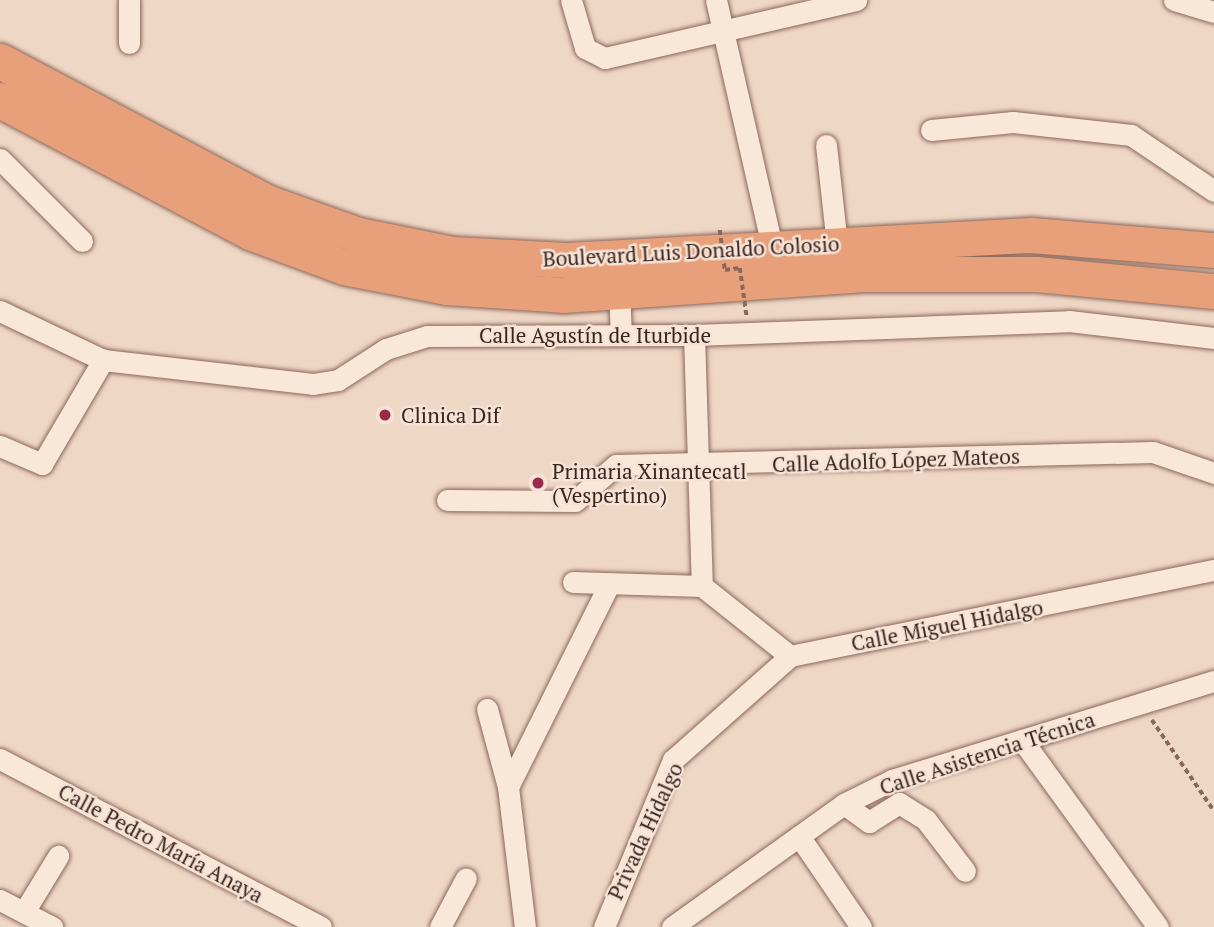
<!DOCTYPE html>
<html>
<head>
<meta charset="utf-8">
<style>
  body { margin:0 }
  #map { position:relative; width:1214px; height:927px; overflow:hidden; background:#efd7c5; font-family:"PT Serif",serif }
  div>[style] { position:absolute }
  .path>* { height:3.5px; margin-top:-1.75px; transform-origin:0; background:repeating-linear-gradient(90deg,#8a675b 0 5px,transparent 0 8.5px) }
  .roads { filter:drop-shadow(0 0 2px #8a675b) drop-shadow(0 0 2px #8a675b) }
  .minor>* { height:21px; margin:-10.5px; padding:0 10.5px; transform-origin:10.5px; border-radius:10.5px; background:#f9e7d8 }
  .trunk>* { height:35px; margin:-17.5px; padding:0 17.5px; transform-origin:17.5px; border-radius:17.5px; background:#e8a07a }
  .path-bridge>* { height:3.5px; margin-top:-1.75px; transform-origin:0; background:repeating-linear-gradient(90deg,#8a675b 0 5px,transparent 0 8.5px) }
  .dots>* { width:19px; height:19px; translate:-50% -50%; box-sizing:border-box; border:4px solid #f6e3d5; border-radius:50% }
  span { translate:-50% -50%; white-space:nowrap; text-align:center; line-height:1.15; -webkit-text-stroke:5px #f6e3d5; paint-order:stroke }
  .street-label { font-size:21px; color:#3a251f }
  .poi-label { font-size:21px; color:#3a251f }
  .left { translate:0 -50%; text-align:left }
</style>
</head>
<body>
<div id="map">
  <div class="path">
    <i style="left:1152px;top:720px;width:110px;rotate:55.7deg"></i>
  </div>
  <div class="roads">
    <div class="minor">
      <i style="left:129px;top:0;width:43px;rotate:90deg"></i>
      <i style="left:571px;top:0;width:50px;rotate:73.7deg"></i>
      <i style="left:585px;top:48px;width:22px;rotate:27deg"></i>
      <i style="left:605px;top:58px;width:258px;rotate:-13deg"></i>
      <i style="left:716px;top:0;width:256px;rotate:77.2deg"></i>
      <i style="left:1174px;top:0;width:42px;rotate:16.7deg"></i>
      <i style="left:931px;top:130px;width:82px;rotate:-5.6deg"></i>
      <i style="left:1013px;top:122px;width:119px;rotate:6.3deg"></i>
      <i style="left:1131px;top:135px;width:100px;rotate:34deg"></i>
      <i style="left:826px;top:145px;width:101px;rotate:83.7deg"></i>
      <i style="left:0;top:159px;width:116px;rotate:45deg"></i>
      <i style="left:619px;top:291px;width:44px;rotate:87.4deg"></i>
      <i style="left:0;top:311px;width:114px;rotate:25.4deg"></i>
      <i style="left:103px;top:360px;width:211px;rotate:6.5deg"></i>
      <i style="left:313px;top:384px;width:25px;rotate:-9deg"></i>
      <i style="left:338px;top:380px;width:57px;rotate:-32.9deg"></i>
      <i style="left:386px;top:349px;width:43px;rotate:-17.6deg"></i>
      <i style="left:427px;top:336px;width:267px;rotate:-0.2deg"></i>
      <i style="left:694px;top:335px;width:375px;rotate:-2.1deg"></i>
      <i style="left:1069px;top:321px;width:146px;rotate:6.7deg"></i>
      <i style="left:694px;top:335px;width:251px;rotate:88.2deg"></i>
      <i style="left:0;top:446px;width:46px;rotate:23.2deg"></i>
      <i style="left:42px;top:464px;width:121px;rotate:-59.6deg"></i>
      <i style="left:447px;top:500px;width:128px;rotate:0.4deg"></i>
      <i style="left:575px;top:501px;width:55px;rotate:-41.3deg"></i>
      <i style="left:616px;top:465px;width:537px;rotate:-1.39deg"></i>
      <i style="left:1153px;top:452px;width:65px;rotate:19deg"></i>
      <i style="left:573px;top:582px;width:129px;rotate:1.8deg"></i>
      <i style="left:702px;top:586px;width:112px;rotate:38.5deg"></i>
      <i style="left:790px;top:656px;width:433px;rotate:-11.5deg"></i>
      <i style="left:487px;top:709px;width:81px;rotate:74.9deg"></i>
      <i style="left:508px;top:787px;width:141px;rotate:83.1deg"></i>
      <i style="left:1022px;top:740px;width:231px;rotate:54deg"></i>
      <i style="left:0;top:759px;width:362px;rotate:27.6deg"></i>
      <i style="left:508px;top:787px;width:227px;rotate:-63.5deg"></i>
      <i style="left:844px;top:804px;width:31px;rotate:36deg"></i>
      <i style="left:869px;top:822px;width:36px;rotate:-32deg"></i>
      <i style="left:899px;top:803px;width:32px;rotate:32deg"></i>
      <i style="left:926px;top:820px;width:64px;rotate:52.6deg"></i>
      <i style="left:799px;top:836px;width:110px;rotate:55.7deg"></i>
      <i style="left:0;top:900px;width:59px;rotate:27.4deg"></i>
      <i style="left:24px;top:912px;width:66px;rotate:-58.7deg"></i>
      <i style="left:440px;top:927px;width:55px;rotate:-62deg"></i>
      <i style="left:604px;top:927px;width:181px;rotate:-67.6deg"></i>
      <i style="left:673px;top:760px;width:157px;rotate:-41.6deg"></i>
      <i style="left:672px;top:927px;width:211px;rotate:-35.6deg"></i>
      <i style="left:844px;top:804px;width:54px;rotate:-26.6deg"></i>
      <i style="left:892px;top:780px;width:337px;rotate:-17.1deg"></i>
    </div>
    <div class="trunk">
      <i style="left:0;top:61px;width:301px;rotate:27.9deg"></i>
      <i style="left:266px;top:202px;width:98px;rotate:19.7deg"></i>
      <i style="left:358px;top:235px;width:96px;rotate:11.4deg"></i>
      <i style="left:452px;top:254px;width:115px;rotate:3deg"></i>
      <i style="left:567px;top:260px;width:465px;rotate:-3.1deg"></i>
      <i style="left:1031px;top:235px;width:184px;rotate:4.7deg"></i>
      <i style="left:0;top:100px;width:283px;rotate:27.8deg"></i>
      <i style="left:250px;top:232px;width:100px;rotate:20.4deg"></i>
      <i style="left:344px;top:267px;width:105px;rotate:11deg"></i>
      <i style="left:447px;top:287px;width:116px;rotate:3.9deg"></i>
      <i style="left:563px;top:295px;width:298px;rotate:-4deg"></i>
      <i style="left:860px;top:274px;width:176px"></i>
      <i style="left:1036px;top:274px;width:179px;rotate:5.5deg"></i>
    </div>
  </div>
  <div class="path-bridge">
    <i style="left:720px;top:230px;width:40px;rotate:82.9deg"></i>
    <i style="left:725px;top:270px;width:15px;rotate:-8deg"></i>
    <i style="left:740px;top:268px;width:50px;rotate:82deg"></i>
  </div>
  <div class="dots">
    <i style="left:385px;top:415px;background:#992a49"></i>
    <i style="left:538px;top:483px;background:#992a49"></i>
  </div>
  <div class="street-label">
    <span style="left:691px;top:251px;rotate:-3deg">Boulevard Luis Donaldo Colosio</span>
    <span style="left:595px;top:335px">Calle Agustín de Iturbide</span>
    <span style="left:896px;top:460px;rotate:-2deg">Calle Adolfo López Mateos</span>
    <span style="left:947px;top:625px;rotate:-11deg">Calle Miguel Hidalgo</span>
    <span style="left:987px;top:753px;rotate:-18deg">Calle Asistencia Técnica</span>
    <span style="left:645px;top:831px;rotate:-65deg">Privada Hidalgo</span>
    <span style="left:161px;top:843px;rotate:28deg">Calle Pedro María Anaya</span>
  </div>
  <div class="poi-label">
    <span class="left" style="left:401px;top:415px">Clinica Dif</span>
    <span class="left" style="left:552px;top:483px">Primaria Xinantecatl<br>(Vespertino)</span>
  </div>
</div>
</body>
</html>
